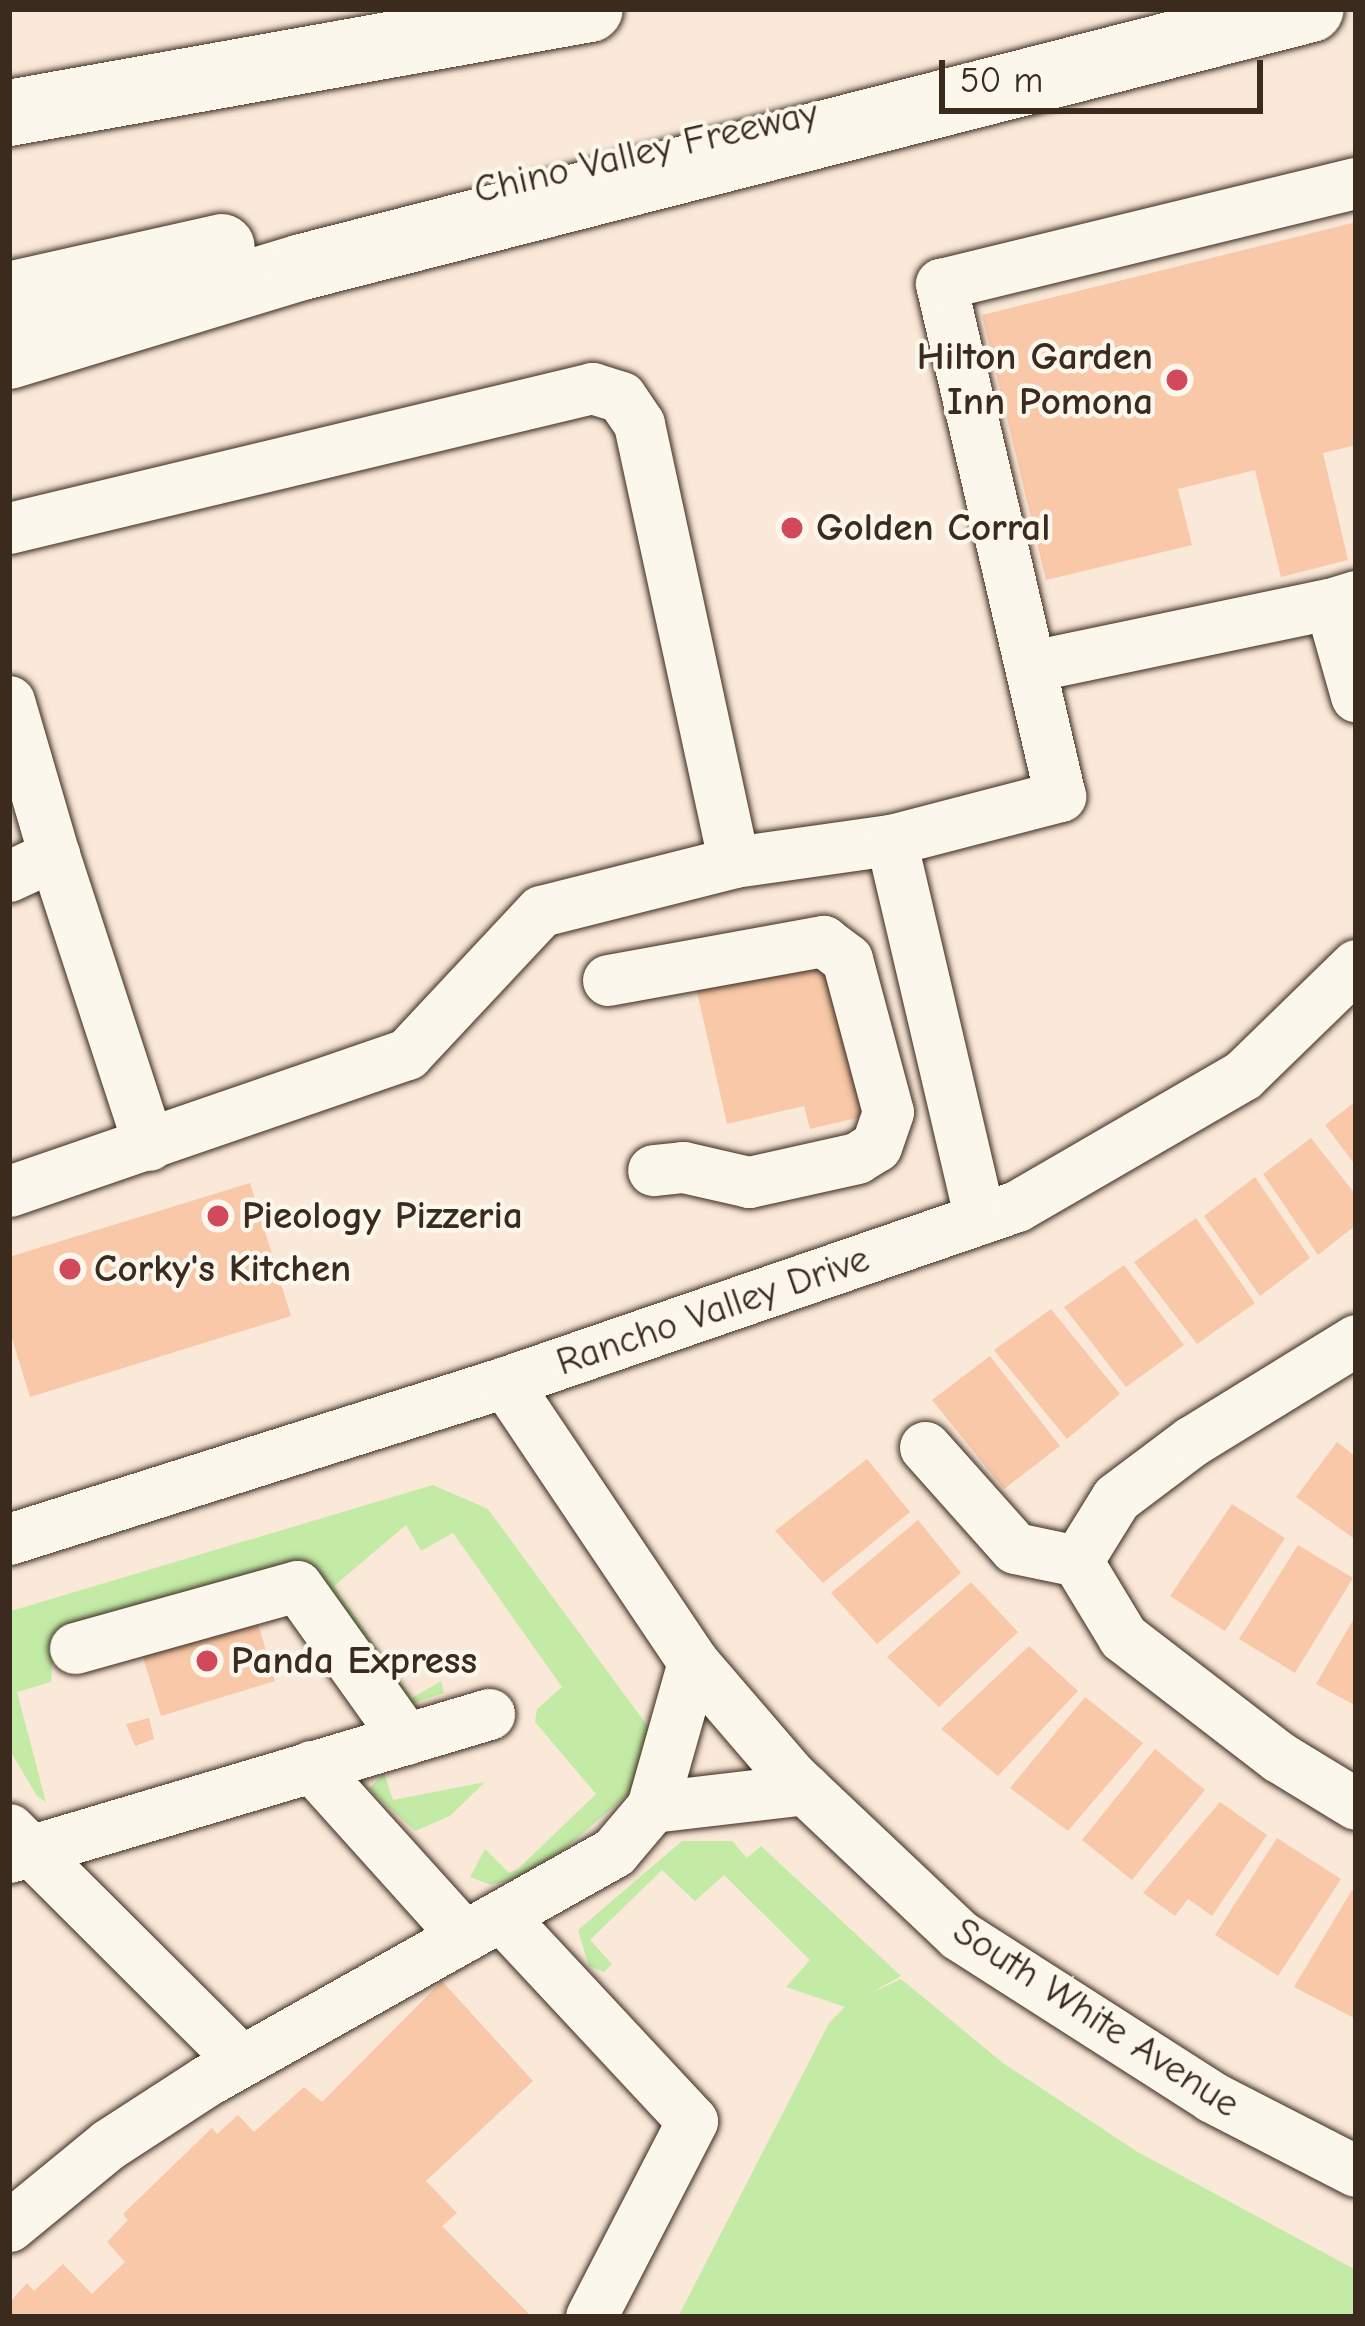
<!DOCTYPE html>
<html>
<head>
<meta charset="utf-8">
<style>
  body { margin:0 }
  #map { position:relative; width:1365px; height:2326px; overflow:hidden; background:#fae9d8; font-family:"Comic Neue",sans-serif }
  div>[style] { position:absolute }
  .green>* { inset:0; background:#c3eba6 }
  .building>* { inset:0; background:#f8c8a8 }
  .roads { filter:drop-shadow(0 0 3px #3b2a1e) drop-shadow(0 0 3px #3b2a1e) }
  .minor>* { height:51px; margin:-25.5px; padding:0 25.5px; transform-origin:25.5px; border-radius:25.5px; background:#fbf7ec }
  .highway>* { height:66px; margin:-33px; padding:0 33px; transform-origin:33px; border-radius:33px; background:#fbf7ec }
  .dots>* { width:33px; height:33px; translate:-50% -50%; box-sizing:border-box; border:6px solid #fbf7ec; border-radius:50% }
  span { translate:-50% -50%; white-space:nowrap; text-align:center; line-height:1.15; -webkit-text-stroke:9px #fbf7ec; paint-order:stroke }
  .street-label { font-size:39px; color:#3b2a1e }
  .poi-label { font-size:39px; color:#3b2a1e; font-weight:700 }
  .right { translate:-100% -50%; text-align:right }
  .left { translate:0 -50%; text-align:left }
  .frame { position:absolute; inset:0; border:12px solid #3b2a1e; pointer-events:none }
  .scale { position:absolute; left:939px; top:60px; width:324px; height:54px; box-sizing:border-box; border:6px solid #3b2a1e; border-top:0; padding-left:15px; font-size:36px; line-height:42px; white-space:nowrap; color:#3b2a1e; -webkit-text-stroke:9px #fbf7ec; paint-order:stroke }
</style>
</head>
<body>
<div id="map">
  <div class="green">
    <i style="clip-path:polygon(433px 1485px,488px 1509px,649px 1728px,632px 1791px,561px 1852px,515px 1879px,491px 1885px,470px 1877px,485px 1849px,509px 1873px,518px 1869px,596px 1794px,535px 1722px,537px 1709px,562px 1687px,453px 1533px,421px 1551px,406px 1525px,334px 1586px,412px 1698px,441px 1681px,444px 1693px,408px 1705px,320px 1580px,53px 1655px,51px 1682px,17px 1692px,46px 1802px,37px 1796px,9px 1749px,11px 1611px)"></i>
    <i style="clip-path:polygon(384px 1773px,393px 1800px,485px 1782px,450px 1816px,415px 1831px,369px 1789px)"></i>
    <i style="clip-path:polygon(682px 1841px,732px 1841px,747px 1858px,761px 1846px,901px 1976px,869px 1994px,901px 1979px,1003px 2063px,1136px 2151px,1356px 2270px,1356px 2317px,678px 2317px,829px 2023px,845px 2007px,786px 1987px,810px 1960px,724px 1875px,695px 1901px,662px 1870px,590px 1940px,612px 1964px,604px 1972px,589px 1966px,578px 1930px)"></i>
  </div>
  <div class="building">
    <i style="clip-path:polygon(1356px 222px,1356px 445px,1323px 453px,1348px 560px,1281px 577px,1255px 470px,1178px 489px,1192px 545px,1046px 580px,982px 315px)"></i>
    <i style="clip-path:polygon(828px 953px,865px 1116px,810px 1129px,804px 1106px,727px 1124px,695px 983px)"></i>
    <i style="clip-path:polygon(1356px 1101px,1356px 1166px,1325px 1125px)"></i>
    <i style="clip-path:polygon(1311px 1138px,1356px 1195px,1356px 1225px,1318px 1255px,1263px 1174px)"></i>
    <i style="clip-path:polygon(1255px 1177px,1310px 1258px,1260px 1296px,1204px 1216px)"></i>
    <i style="clip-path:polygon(250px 1183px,291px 1316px,30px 1397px,9px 1329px,9px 1257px)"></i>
    <i style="clip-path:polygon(1196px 1218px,1255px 1303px,1197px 1344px,1134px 1262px)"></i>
    <i style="clip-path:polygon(1124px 1265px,1184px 1345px,1126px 1387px,1064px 1307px)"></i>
    <i style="clip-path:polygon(1051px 1309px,1120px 1394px,1067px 1439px,994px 1350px)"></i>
    <i style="clip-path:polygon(990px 1356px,1060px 1446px,1004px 1489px,932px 1400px)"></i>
    <i style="clip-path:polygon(1337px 1442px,1356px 1457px,1356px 1540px,1296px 1497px)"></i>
    <i style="clip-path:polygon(867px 1459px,910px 1512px,823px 1583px,775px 1531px)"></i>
    <i style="clip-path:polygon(1232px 1504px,1285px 1538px,1225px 1631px,1170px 1596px)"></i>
    <i style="clip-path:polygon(918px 1520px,961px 1573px,877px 1644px,831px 1593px)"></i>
    <i style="clip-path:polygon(1298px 1545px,1353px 1578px,1295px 1673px,1239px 1639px)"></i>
    <i style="clip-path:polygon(971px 1582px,1018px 1632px,939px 1707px,887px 1657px)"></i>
    <i style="clip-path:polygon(253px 1607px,275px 1681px,161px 1716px,138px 1641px)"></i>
    <i style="clip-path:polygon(1356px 1615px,1356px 1706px,1316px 1684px)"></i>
    <i style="clip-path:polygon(1029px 1646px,1078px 1691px,998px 1776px,941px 1729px)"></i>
    <i style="clip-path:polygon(1085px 1697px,1143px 1743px,1068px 1831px,1010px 1788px)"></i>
    <i style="clip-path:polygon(149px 1718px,154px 1739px,135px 1746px,126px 1724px)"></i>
    <i style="clip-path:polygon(1155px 1749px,1205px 1790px,1132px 1880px,1082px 1840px)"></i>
    <i style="clip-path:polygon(1220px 1802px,1267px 1835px,1212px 1916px,1188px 1899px,1175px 1916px,1143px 1893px)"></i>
    <i style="clip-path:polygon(1277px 1838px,1341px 1879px,1278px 1976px,1215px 1935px)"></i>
    <i style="clip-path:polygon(1352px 1890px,1356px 1892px,1356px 2019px,1294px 1987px)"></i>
    <i style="clip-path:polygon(442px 1981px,533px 2081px,426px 2181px,457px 2213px,442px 2226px,532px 2317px,9px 2317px,9px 2303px,27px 2283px,34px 2291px,63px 2264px,92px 2294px,125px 2262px,107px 2242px,128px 2220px,123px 2214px,212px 2128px,217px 2134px,238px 2115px,254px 2132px,304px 2087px,322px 2102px)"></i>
  </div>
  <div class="roads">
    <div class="minor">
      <i style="left:9px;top:528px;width:600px;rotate:-13.5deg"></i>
      <i style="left:592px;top:388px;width:30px;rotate:17deg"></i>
      <i style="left:621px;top:397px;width:32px;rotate:56deg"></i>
      <i style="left:639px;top:424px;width:448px;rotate:77.8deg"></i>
      <i style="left:1356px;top:596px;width:27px;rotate:163deg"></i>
      <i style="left:1330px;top:604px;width:96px;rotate:74.2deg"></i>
      <i style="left:1032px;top:666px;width:304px;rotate:-11.8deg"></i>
      <i style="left:9px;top:701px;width:160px;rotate:73.7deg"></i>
      <i style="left:891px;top:840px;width:175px;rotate:-14.6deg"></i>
      <i style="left:1060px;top:796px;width:526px;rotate:-103.08deg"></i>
      <i style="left:941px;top:284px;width:427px;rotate:-13.7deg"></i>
      <i style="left:9px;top:876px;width:50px;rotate:-25deg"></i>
      <i style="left:54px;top:855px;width:305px;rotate:71.9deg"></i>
      <i style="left:608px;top:980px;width:219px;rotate:-10.3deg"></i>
      <i style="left:823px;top:941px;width:30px;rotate:37deg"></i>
      <i style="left:847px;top:959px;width:158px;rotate:75deg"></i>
      <i style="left:888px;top:1112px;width:36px;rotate:109deg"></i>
      <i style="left:876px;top:1146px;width:22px;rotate:148deg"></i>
      <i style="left:857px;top:1158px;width:111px;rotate:167.5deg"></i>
      <i style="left:749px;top:1182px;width:68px;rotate:-167.2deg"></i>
      <i style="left:683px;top:1167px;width:30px;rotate:174deg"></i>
      <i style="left:9px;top:1191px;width:421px;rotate:-19deg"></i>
      <i style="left:407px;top:1054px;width:196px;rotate:-46.9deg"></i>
      <i style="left:541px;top:911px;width:199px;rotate:-14.2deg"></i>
      <i style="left:734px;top:862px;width:159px;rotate:-8deg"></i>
      <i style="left:891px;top:840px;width:389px;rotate:76.8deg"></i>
      <i style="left:505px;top:1382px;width:337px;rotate:56.1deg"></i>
      <i style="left:693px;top:1662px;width:150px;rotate:49.3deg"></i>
      <i style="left:791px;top:1776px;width:231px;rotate:43.4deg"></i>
      <i style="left:959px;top:1935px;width:300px;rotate:32.6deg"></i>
      <i style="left:1212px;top:2097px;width:162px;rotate:27.2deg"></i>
      <i style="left:925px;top:1447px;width:135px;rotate:48.3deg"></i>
      <i style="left:1015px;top:1548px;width:63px;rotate:11.8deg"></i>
      <i style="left:1077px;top:1561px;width:89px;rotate:58.8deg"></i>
      <i style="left:1123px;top:1637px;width:197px;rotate:37.6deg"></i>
      <i style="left:1279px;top:1757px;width:90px;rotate:31.4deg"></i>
      <i style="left:9px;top:1539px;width:520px;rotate:-17.56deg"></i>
      <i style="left:505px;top:1382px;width:541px;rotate:-18.97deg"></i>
      <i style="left:1017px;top:1206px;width:261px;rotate:-30.1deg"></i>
      <i style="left:1243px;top:1075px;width:158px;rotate:-44.2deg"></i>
      <i style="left:1077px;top:1561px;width:74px;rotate:-58.2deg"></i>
      <i style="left:1116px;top:1498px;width:95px;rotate:-36.9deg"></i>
      <i style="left:1192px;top:1441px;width:193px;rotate:-31.6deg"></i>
      <i style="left:75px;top:1648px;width:230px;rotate:-15.6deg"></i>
      <i style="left:297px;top:1586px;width:188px;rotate:54.5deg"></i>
      <i style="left:311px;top:1766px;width:229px;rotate:48deg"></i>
      <i style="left:652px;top:1807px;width:154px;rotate:-6.7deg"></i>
      <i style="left:9px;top:1829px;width:327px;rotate:44.9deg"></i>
      <i style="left:9px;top:1857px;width:501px;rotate:-16.59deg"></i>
      <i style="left:501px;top:1916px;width:280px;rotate:47deg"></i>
      <i style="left:692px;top:2121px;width:220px;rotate:117.3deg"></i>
      <i style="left:9px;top:2226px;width:129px;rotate:-39.4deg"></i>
      <i style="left:109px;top:2144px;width:116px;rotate:-33deg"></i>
      <i style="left:206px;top:2081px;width:468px;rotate:-29.3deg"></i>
      <i style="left:614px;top:1852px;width:59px;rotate:-49.8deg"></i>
      <i style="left:652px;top:1807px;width:151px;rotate:-74.2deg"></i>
    </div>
    <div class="highway">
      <i style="left:9px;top:113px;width:590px;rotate:-10.15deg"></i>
      <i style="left:9px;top:295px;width:218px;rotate:-12.7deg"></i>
      <i style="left:9px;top:356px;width:306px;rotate:-16.9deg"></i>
      <i style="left:302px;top:267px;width:1041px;rotate:-14.34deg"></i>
    </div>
  </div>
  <div class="dots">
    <i style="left:1177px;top:380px;background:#d1495b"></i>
    <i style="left:792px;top:528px;background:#d1495b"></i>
    <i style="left:218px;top:1216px;background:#d1495b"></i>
    <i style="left:70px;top:1269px;background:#d1495b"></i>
    <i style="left:207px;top:1661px;background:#d1495b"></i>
  </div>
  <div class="street-label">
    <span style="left:646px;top:152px;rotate:-13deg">Chino Valley Freeway</span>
    <span style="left:713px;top:1311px;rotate:-19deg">Rancho Valley Drive</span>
    <span style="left:1096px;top:2018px;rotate:33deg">South White Avenue</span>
  </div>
  <div class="poi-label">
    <span class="right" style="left:1153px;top:380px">Hilton Garden<br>Inn Pomona</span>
    <span class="left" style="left:816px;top:528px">Golden Corral</span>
    <span class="left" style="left:242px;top:1216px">Pieology Pizzeria</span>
    <span class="left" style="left:94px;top:1269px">Corky's Kitchen</span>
    <span class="left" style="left:231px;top:1661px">Panda Express</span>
  </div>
  <div class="frame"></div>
  <div class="scale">50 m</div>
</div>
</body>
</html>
